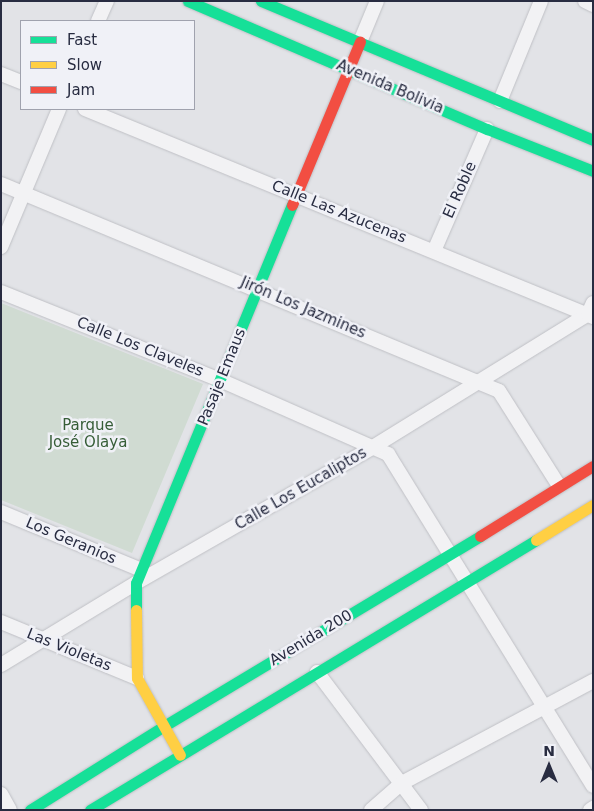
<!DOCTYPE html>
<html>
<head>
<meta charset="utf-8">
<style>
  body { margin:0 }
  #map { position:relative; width:594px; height:811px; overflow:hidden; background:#e2e3e7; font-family:"DejaVu Sans",sans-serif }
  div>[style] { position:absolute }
  .green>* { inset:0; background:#d0dbd2 }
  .roads { filter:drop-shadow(0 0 1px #bfc0c5) drop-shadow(0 0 1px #bfc0c5) }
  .street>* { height:14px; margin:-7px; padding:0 7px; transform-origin:7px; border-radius:7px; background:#f2f2f4 }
  .fast>* { height:11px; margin:-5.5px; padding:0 5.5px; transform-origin:5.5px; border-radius:5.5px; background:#16e098 }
  .slow>* { height:11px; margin:-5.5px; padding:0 5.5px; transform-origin:5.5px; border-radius:5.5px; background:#ffcf43 }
  .jam>* { height:11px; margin:-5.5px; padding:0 5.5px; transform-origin:5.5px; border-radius:5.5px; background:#f24e42 }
  span { translate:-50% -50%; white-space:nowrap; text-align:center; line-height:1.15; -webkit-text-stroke:5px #f0f1f7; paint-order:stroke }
  .street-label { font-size:15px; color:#282c41 }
  .park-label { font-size:15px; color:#365d37 }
  .frame { position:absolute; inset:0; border:2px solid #282c41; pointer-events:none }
  .legend { position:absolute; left:20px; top:20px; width:175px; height:90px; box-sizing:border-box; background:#f0f1f7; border:1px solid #a0a2ae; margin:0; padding:6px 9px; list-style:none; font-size:15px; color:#282c41 }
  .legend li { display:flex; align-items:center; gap:10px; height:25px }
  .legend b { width:25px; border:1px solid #a0a2ae }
  .north { position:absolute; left:524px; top:741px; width:50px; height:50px; -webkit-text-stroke:4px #f0f1f7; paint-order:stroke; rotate:0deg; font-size:14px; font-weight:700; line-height:20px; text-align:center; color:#282c41 }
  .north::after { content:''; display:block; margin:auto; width:18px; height:22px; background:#282c41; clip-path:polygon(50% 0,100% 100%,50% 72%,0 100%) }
</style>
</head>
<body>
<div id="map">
  <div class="green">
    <i style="clip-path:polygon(1px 303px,203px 384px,132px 553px,1px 500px)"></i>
  </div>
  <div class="roads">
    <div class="street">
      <i style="left:585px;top:1px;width:9px;rotate:27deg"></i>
      <i style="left:98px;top:21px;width:22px;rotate:-66deg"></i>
      <i style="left:360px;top:42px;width:44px;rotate:-67.5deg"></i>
      <i style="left:1px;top:74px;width:22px;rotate:22deg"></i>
      <i style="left:500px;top:101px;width:108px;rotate:-67.7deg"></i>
      <i style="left:85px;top:109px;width:549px;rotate:22.27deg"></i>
      <i style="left:1px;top:184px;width:539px;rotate:22.57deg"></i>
      <i style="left:499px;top:391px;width:112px;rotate:57.7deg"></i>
      <i style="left:1px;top:247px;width:150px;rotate:-67.2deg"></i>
      <i style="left:434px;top:251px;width:133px;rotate:-66.5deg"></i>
      <i style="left:1px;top:292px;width:236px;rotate:21.9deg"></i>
      <i style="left:220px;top:380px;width:184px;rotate:23.8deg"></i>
      <i style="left:388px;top:454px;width:390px;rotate:58.3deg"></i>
      <i style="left:1px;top:512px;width:152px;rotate:22.4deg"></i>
      <i style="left:1px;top:622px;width:147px;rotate:22.4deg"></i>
      <i style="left:1px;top:665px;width:158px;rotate:-31.3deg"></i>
      <i style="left:136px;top:583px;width:273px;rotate:-29.8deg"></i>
      <i style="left:373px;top:447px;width:253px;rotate:-31.7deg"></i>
      <i style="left:588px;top:314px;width:12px;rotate:-66deg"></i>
      <i style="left:317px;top:672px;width:173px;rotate:53deg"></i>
      <i style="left:1px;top:794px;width:18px;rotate:61deg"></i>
      <i style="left:371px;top:810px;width:41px;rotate:-41.1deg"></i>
      <i style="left:402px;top:783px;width:217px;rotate:-28.1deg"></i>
      <i style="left:590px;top:810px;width:4px;rotate:-34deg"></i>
    </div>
    <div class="fast">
      <i style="left:188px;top:1px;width:325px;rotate:23.2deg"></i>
      <i style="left:487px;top:129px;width:114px;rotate:21.6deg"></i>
      <i style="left:261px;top:1px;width:360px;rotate:22.7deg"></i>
      <i style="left:136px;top:610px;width:27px;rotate:-90deg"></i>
      <i style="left:136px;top:583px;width:409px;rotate:-67.6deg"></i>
      <i style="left:30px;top:810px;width:158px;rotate:-32.1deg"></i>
      <i style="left:164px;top:726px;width:369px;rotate:-31deg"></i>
      <i style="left:90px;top:810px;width:521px;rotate:-31.19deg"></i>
    </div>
    <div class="slow">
      <i style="left:536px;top:540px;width:67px;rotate:-31.6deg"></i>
      <i style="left:136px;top:610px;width:68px;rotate:89.2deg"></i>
      <i style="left:137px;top:678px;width:88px;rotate:60.8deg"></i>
    </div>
    <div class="jam">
      <i style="left:292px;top:205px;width:177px;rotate:-67.4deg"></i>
      <i style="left:480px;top:536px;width:133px;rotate:-31.8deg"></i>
    </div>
  </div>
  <div class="street-label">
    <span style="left:390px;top:87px;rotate:23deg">Avenida Bolivia</span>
    <span style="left:460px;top:190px;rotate:-66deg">El Roble</span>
    <span style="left:339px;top:212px;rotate:22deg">Calle Las Azucenas</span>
    <span style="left:303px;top:308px;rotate:23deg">Jirón Los Jazmines</span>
    <span style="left:140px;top:347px;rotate:22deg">Calle Los Claveles</span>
    <span style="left:222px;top:377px;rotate:-68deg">Pasaje Emaus</span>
    <span style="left:301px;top:489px;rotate:-30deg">Calle Los Eucaliptos</span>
    <span style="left:71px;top:541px;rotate:23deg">Los Geranios</span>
    <span style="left:311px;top:638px;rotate:-31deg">Avenida 200</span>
    <span style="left:69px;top:650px;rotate:22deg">Las Violetas</span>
  </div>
  <div class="park-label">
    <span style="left:88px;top:434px">Parque<br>José Olaya</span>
  </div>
  <div class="frame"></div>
  <ul class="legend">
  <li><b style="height:6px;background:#16e098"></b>Fast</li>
  <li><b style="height:6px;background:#ffcf43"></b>Slow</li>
  <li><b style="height:6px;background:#f24e42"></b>Jam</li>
  </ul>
  <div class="north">N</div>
</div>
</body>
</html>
